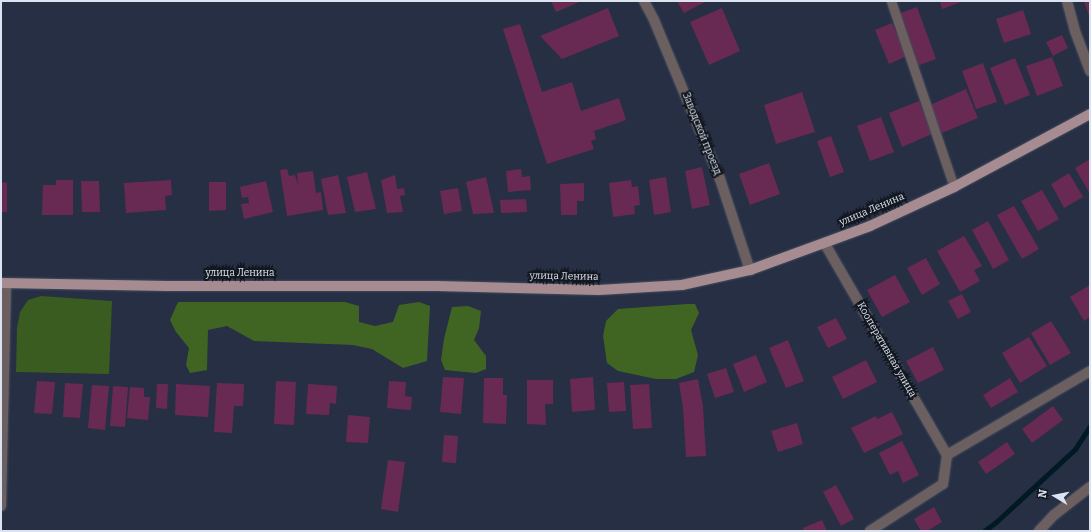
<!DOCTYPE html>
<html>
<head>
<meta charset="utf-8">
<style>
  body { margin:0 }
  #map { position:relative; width:1091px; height:532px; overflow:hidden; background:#262f43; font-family:Bitter,serif }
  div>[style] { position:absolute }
  .green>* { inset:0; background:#3a5c20 }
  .forest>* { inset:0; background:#406523 }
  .stream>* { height:5px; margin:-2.5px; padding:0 2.5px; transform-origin:2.5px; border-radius:2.5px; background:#001a24 }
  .building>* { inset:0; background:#682a53 }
  .roads { filter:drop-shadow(0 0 1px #434c5f) drop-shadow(0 0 1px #434c5f) }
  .service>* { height:9px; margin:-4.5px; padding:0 4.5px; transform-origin:4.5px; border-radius:4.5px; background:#6c5f60 }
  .minor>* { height:10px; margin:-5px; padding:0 5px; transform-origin:5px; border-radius:5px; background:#6c5f60 }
  .primary>* { height:10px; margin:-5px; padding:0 5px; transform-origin:5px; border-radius:5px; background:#a68c90 }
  span { translate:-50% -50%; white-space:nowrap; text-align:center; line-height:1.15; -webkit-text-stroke:4px #131820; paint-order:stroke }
  .street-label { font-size:10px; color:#dce3f0 }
  .frame { position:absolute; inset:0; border:2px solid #dce3f0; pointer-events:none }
  .north { position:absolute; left:1035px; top:476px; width:40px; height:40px; -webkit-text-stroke:3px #131820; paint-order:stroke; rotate:280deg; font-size:11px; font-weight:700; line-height:16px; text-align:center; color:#dce3f0 }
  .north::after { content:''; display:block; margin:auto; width:14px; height:18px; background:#dce3f0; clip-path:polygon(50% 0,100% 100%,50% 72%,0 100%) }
</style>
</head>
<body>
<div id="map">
  <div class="green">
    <i style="clip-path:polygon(41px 296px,112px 301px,109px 374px,16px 372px,17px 328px,20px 312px,28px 300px)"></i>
  </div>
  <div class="forest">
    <i style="clip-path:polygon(178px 302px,345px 302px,359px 306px,359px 322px,375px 326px,393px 322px,399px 305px,419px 302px,430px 306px,427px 361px,403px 368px,372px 349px,353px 345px,254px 341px,227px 326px,208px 330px,207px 370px,190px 373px,186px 365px,189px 348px,176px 332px,170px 320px)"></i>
    <i style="clip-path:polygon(687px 304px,695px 304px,699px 313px,691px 330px,698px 355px,694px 372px,676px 379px,656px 379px,618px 371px,607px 363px,603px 336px,606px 321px,618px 309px)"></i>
    <i style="clip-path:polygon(468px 306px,481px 311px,479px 328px,474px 340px,486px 356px,486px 369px,476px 373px,445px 370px,441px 360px,444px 339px,452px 307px)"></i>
  </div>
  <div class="stream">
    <i style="left:984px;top:531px;width:15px;rotate:-37deg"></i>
    <i style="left:996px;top:522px;width:108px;rotate:-42.7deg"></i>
    <i style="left:1075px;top:449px;width:27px;rotate:-57deg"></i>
  </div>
  <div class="building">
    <i style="clip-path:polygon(551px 1px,582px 1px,556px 12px)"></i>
    <i style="clip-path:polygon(677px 1px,707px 1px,684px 13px)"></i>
    <i style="clip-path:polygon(940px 1px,960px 1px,961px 2px,942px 9px)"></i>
    <i style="clip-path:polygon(1084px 1px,1090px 1px,1090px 19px)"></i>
    <i style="clip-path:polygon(917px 7px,936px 59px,917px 66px,898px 14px)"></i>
    <i style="clip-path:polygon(608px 8px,619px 36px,562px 59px,540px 36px)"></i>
    <i style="clip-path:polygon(722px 8px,740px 51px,709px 65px,690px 22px)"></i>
    <i style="clip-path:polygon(1023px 10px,1031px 34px,1004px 43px,996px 19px)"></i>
    <i style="clip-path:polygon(892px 23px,907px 56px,889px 64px,875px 30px)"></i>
    <i style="clip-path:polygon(520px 24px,542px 92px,572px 82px,581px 111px,619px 98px,626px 120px,594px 131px,596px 139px,591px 141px,594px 149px,547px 164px,503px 29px)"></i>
    <i style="clip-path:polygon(1062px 35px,1068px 48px,1053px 56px,1046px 42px)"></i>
    <i style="clip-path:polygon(1052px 57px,1063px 86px,1037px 96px,1026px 66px)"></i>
    <i style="clip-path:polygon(1015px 58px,1030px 95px,1005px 105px,990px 68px)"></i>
    <i style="clip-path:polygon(983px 63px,997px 102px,976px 109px,962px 71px)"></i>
    <i style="clip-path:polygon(966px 89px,978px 118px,942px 133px,930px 105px)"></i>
    <i style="clip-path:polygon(802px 92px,815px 132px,776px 144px,764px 105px)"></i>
    <i style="clip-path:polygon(919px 101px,932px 134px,902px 147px,889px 113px)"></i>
    <i style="clip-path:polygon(881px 117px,894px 152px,870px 161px,857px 126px)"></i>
    <i style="clip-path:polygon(831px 136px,844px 172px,830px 177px,817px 141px)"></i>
    <i style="clip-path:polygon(1090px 159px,1090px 194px,1075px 168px)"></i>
    <i style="clip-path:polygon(769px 163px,780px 194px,750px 205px,739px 174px)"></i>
    <i style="clip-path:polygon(702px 167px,710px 205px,692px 209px,685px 171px)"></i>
    <i style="clip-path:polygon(287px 169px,289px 176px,295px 175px,298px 185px,297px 173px,313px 171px,316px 193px,321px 192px,323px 210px,287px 216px,280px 170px)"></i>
    <i style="clip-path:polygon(521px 169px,522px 177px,530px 176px,531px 190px,508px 192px,506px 171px)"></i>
    <i style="clip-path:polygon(367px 172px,376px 209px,355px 212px,347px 177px)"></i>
    <i style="clip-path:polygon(1069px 173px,1083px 197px,1064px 208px,1051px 184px)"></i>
    <i style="clip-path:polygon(338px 175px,346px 213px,328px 215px,321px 179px)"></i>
    <i style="clip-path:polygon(395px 175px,397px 189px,404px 188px,405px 195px,400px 196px,403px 212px,387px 213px,381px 180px)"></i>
    <i style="clip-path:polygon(486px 177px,494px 213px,473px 214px,466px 182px)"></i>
    <i style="clip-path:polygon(666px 177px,671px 212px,654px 215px,649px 180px)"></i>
    <i style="clip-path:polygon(56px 180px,73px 180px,73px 215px,42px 215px,43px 185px,56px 185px)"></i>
    <i style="clip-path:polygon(171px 180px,172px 195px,165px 196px,166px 210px,126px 213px,124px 183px)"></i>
    <i style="clip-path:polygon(631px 180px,632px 187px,638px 186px,640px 205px,634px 206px,635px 214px,613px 217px,609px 183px)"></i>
    <i style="clip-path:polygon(81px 181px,99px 181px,100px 212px,82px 212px)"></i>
    <i style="clip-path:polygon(266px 181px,273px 212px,244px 219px,241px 204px,249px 203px,248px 197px,242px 198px,240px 187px)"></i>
    <i style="clip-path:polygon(1px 182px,7px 183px,7px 212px,1px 212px)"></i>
    <i style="clip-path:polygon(209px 182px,226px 182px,226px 210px,209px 211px)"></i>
    <i style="clip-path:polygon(584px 183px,584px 201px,577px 201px,577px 215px,561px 215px,560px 184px)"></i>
    <i style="clip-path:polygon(458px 188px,462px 211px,444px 214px,440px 191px)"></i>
    <i style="clip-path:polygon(1042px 190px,1059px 219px,1038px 231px,1021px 201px)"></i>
    <i style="clip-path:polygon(526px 199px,527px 212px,501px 213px,500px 200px)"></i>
    <i style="clip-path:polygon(1014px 206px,1039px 249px,1022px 259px,997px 215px)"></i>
    <i style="clip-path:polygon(988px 221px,1009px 260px,993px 269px,972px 230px)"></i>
    <i style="clip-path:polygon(964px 236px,982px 266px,974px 270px,980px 281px,960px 292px,937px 251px)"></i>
    <i style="clip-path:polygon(926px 258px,940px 284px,922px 295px,907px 268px)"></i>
    <i style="clip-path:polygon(895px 275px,910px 302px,882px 317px,867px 290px)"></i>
    <i style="clip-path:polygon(1090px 285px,1090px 317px,1084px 321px,1070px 297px)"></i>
    <i style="clip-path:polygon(962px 294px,971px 312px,958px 319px,948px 301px)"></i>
    <i style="clip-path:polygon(836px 318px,847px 339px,828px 348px,817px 327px)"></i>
    <i style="clip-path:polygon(1051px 321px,1071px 353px,1050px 365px,1031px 333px)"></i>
    <i style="clip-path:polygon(1029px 337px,1047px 366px,1020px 383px,1002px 353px)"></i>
    <i style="clip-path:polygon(788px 340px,804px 381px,786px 388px,769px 348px)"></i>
    <i style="clip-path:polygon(933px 347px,944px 370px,918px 383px,906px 361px)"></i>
    <i style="clip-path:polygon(756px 355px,767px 382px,744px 392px,733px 364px)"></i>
    <i style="clip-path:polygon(866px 360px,877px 382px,843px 399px,832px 377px)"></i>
    <i style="clip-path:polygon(726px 368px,734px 392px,715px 398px,707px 374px)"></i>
    <i style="clip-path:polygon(443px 377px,464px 378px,461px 414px,440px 412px)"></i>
    <i style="clip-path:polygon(593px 377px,595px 410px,572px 412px,570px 379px)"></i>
    <i style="clip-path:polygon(484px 378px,503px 378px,503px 395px,507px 395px,506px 424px,483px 423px)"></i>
    <i style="clip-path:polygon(1010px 378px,1018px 392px,991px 408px,983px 395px)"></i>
    <i style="clip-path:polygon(698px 379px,703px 407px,706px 456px,686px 457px,683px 408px,679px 383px)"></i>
    <i style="clip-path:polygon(527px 380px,553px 380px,553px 404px,545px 404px,546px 425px,527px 424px)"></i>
    <i style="clip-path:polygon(37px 381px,55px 382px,52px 414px,34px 413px)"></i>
    <i style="clip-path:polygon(276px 381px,296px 382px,294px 425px,274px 424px)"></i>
    <i style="clip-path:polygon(389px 381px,406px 382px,405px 396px,412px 397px,411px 410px,387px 408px)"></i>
    <i style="clip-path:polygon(624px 382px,626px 411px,609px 412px,607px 383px)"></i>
    <i style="clip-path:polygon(65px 383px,83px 384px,80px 418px,63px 417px)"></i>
    <i style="clip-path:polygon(217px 383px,244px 384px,243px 406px,234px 406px,232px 433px,214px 432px)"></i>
    <i style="clip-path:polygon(157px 384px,168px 384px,167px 409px,156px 408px)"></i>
    <i style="clip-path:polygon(176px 384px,210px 386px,208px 417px,175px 415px)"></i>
    <i style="clip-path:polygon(308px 384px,337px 386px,336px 404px,330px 403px,329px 415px,306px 414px)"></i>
    <i style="clip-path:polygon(649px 384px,652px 428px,633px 429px,630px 385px)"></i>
    <i style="clip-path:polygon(92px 385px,109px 386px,105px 430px,88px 428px)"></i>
    <i style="clip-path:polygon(113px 386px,128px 387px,125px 427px,110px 426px)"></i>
    <i style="clip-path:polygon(130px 387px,144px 388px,144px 397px,150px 397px,148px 420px,127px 418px)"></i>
    <i style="clip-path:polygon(1053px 406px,1063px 420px,1032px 443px,1022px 429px)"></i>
    <i style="clip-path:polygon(892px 412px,903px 434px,864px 453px,851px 428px,876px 416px,877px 419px)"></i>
    <i style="clip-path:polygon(348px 415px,370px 417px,368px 443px,346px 442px)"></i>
    <i style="clip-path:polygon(797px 423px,803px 444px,778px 452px,771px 431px)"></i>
    <i style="clip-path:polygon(444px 435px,458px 436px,456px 463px,442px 462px)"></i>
    <i style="clip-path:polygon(902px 441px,919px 475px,903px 483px,898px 471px,890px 475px,879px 453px)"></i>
    <i style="clip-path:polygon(1007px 442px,1015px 454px,986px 474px,978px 462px)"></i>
    <i style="clip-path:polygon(388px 460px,405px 462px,398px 512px,381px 509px)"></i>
    <i style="clip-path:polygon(836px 485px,854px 519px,841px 526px,823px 492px)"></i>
    <i style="clip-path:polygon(934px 507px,942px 522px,927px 531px,921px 531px,914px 519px)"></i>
    <i style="clip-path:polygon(822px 520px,827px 531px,804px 531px,803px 528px)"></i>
  </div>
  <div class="roads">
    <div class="service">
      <i style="left:891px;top:1px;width:196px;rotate:71.3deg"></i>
    </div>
    <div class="minor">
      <i style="left:644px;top:1px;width:21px;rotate:62deg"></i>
      <i style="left:654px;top:20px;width:172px;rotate:67.5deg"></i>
      <i style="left:720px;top:179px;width:96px;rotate:71.8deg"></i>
      <i style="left:1067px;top:1px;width:31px;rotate:75deg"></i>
      <i style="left:1075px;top:31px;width:43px;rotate:69.4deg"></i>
      <i style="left:825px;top:244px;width:244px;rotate:60deg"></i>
      <i style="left:947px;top:455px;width:166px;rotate:-30.4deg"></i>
      <i style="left:1px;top:506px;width:223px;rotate:-88.7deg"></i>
      <i style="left:870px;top:531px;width:87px;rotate:-32.8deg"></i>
      <i style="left:943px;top:484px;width:29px;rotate:-82deg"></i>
      <i style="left:1039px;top:531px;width:22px;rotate:-47deg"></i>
      <i style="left:1054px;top:515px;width:46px;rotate:-37.9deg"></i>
    </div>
    <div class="primary">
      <i style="left:1px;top:283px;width:166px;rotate:1deg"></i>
      <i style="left:167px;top:286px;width:270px"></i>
      <i style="left:437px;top:286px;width:162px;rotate:1.4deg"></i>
      <i style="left:599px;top:290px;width:83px;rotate:-3.4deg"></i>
      <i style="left:682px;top:285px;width:70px;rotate:-12.4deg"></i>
      <i style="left:750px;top:270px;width:128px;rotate:-20.1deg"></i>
      <i style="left:870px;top:226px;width:93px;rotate:-24.9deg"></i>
      <i style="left:954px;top:187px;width:154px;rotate:-28.2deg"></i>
    </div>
  </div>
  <div class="street-label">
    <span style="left:701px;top:134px;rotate:68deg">Заводской проезд</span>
    <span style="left:872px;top:210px;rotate:-23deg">улица Ленина</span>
    <span style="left:240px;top:274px">улица Ленина</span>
    <span style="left:564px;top:277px;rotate:1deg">улица Ленина</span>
    <span style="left:886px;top:350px;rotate:60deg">Кооперативная улица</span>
  </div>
  <div class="frame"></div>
  <div class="north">N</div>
</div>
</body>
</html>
